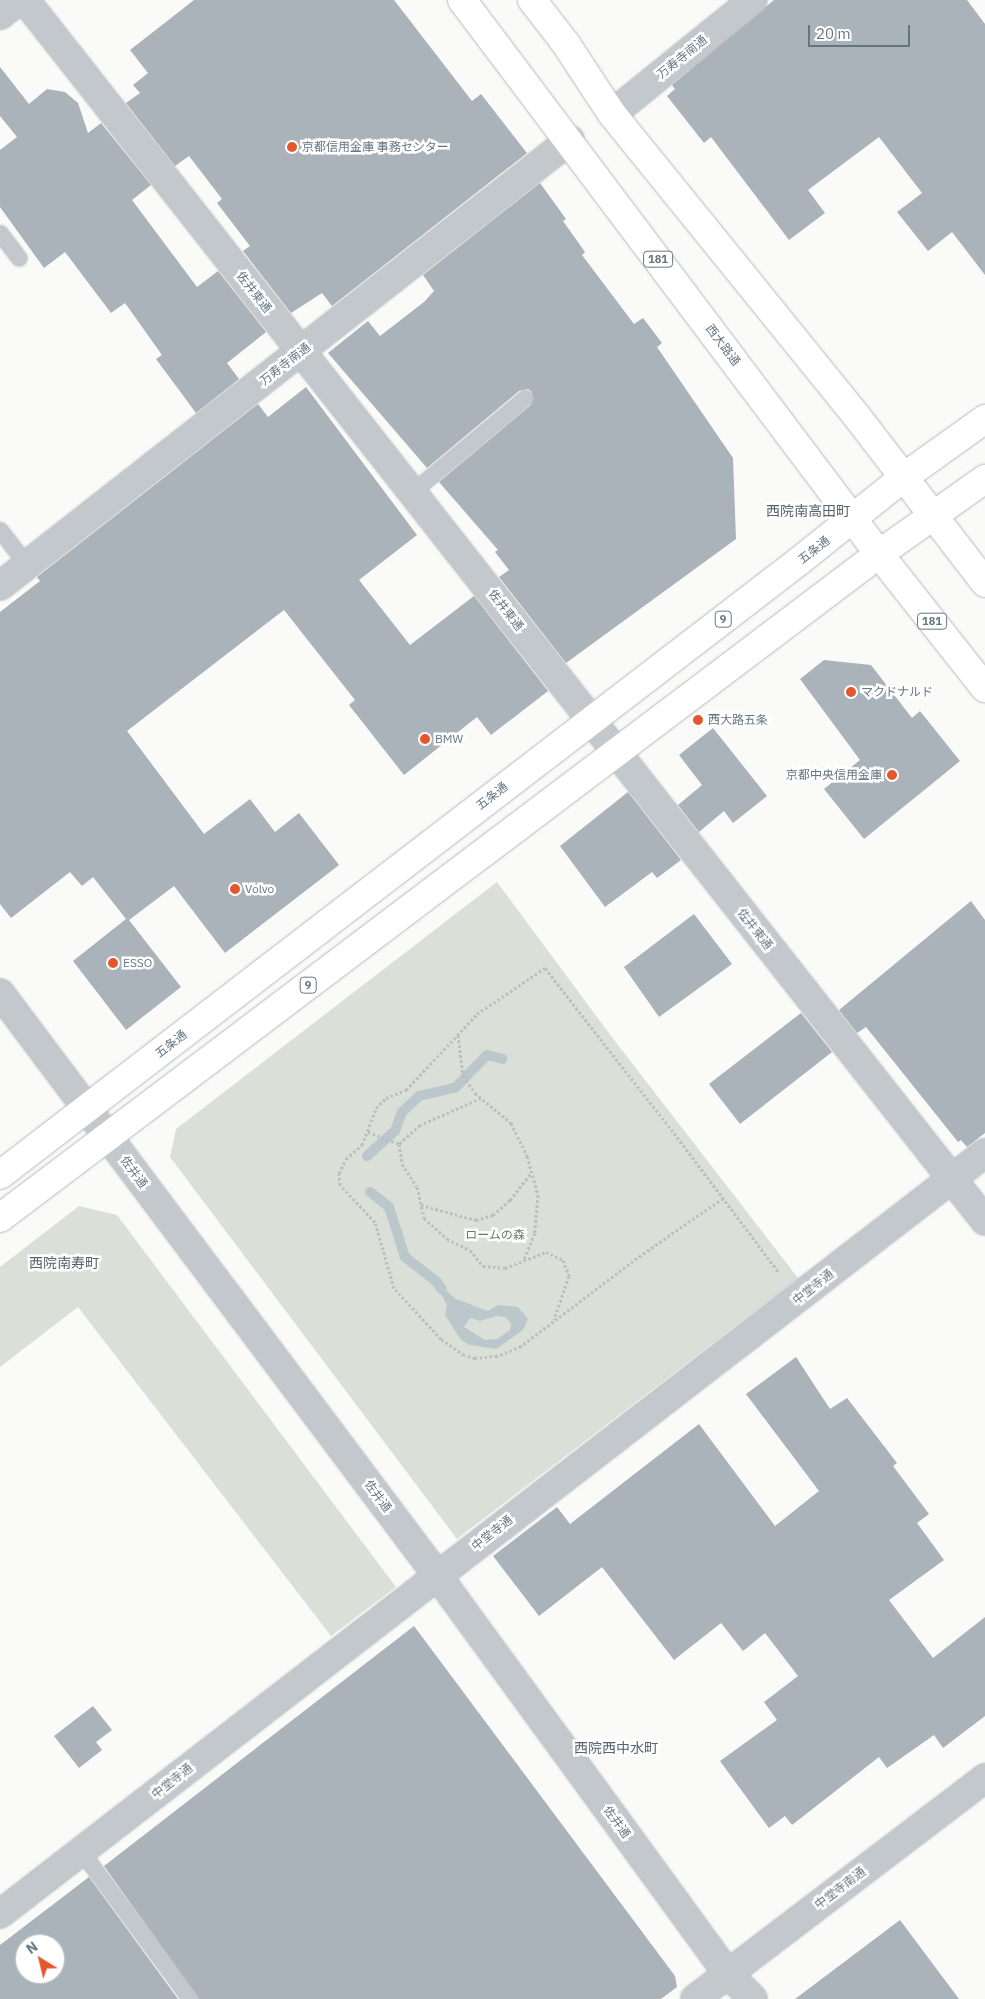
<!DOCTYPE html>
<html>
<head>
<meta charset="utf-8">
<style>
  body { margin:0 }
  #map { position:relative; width:985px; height:1999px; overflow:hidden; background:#fafaf8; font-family:"IBM Plex Sans","Noto Sans JP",sans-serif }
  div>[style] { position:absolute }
  .green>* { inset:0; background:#dadfd7 }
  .water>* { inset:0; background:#bbc7cb }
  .stream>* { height:10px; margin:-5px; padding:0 5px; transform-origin:5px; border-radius:5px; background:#bbc7cb }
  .building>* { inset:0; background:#aab3b9 }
  .path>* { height:3px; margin-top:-1.5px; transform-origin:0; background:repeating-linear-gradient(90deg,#bbbfc2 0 2.5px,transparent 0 5px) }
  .roads { filter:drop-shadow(0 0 1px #b5babe) drop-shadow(0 0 1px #b5babe) }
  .service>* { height:15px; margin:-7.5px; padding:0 7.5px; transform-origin:7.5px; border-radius:7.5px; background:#c3c8cc }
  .minor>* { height:28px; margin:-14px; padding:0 14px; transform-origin:14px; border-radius:14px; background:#c3c8cc }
  .tertiary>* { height:28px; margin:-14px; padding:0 14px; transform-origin:14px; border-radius:14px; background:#c3c8cc }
  .primary>* { height:28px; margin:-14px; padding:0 14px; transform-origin:14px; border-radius:14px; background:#fff }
  .trunk>* { height:28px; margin:-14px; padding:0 14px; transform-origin:14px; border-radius:14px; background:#fff }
  .dots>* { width:14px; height:14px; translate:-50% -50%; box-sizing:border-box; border:2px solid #fff; border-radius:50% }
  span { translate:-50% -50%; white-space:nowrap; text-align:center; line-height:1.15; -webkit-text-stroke:5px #fff; paint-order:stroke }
  .shield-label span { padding:1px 4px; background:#fff; border:1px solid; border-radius:4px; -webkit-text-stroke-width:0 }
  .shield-label { font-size:11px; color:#657683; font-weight:700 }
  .street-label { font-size:12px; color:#657683 }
  .poi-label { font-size:12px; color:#657683 }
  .left { translate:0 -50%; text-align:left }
  .right { translate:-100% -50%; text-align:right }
  .park-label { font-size:12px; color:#687a64 }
  .neighbourhood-label { font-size:14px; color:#57646e }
  .north { position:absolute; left:15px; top:1934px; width:50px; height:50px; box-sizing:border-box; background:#fff; border:1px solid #c1c8cd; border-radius:50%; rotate:324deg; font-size:14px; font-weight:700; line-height:20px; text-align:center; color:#657683 }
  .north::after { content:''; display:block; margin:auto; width:18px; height:22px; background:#e4572e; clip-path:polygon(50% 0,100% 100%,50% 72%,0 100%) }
  .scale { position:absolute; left:808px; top:25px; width:102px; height:22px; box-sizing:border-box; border:2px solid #657683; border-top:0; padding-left:6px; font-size:15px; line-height:18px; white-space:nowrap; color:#657683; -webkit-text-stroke:4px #fff; paint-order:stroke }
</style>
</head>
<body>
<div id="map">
  <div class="green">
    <i style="clip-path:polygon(497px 882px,611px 1036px,798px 1278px,457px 1539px,170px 1157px,176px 1129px)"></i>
    <i style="clip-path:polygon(79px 1206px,117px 1215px,396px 1587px,331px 1636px,78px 1307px,0 1367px,0 1267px)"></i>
  </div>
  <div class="water">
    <i style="clip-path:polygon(evenodd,444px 1289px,456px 1299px,488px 1311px,498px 1305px,518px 1307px,528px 1319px,523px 1330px,496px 1349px,470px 1345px,461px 1340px,445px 1315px,447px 1305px,440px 1292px,444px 1289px,497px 1316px,505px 1317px,511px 1323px,510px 1330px,497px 1339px,485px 1340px,464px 1327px,470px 1318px,480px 1321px,497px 1316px)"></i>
  </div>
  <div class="stream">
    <i style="left:367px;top:1156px;width:38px;rotate:-42deg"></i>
    <i style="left:395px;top:1131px;width:20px;rotate:-70deg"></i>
    <i style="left:402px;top:1112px;width:23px;rotate:-43deg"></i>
    <i style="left:419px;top:1096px;width:37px;rotate:-13deg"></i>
    <i style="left:455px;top:1088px;width:46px;rotate:-45.9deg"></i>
    <i style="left:487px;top:1055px;width:16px;rotate:14deg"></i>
    <i style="left:370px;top:1192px;width:24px;rotate:38deg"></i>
    <i style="left:389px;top:1207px;width:52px;rotate:72.3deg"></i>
    <i style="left:405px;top:1257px;width:41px;rotate:38deg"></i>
    <i style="left:437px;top:1282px;width:9px;rotate:58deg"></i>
  </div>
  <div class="building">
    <i style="clip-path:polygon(194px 0,394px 0,472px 101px,481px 94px,527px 153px,332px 306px,322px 293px,291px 313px,243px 251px,250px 246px,217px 203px,222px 199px,189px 156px,175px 166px,126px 103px,140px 93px,133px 85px,148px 73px,130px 50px)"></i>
    <i style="clip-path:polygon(774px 0,967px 0,985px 24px,985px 275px,952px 232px,928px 251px,897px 212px,922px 193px,879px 137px,808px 190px,825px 213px,789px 240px,711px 137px,704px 143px,667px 96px,675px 89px,672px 85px)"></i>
    <i style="clip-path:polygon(0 67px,29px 104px,47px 89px,65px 92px,78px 103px,88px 133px,101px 123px,151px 185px,132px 200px,197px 287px,218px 271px,266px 332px,227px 363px,239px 379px,196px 413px,156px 359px,162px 355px,125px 303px,111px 313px,65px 252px,44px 268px,0 207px,0 150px,17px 137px,0 116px)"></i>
    <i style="clip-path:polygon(540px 183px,566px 219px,563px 221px,585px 252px,582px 255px,634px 324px,643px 318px,662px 343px,657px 347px,733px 458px,736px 539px,566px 663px,499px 577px,509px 570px,495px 552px,498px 550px,439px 482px,531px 405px,532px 392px,528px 389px,519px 391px,427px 468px,328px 353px,368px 321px,380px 336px,424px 302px,434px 291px,423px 275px)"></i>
    <i style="clip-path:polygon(306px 387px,417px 535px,359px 580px,410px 645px,474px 596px,548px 691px,491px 735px,477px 717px,404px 775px,349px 705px,355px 700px,284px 610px,127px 731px,204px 834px,250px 799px,275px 832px,299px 813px,339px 865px,225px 953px,174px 886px,129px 920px,181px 987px,126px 1030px,73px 961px,126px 919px,93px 877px,82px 886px,70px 872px,11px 918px,0 904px,0 612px,40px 581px,37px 577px,258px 404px,268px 417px)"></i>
    <i style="clip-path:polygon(824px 660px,871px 665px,912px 718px,920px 711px,960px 761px,864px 839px,824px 789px,860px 760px,800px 679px)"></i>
    <i style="clip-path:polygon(713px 728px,767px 796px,733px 823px,724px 811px,699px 832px,678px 805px,702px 785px,679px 755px)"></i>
    <i style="clip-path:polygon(628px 792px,681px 860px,657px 878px,652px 872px,605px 907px,560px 846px)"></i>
    <i style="clip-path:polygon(971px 901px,985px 920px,985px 1133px,967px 1147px,961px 1140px,958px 1142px,866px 1027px,857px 1033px,839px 1010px)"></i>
    <i style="clip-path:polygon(694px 914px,732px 964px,659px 1017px,624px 967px)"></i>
    <i style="clip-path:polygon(801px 1013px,832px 1052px,740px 1124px,709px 1084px)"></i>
    <i style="clip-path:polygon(796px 1357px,830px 1409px,847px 1398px,897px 1463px,893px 1466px,929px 1514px,917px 1523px,944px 1560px,889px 1600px,933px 1658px,985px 1617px,985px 1716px,943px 1748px,934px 1735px,887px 1768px,879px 1757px,792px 1825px,785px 1816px,769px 1828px,720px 1761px,777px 1720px,764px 1702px,798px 1676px,765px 1633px,743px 1651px,721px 1623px,674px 1660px,602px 1567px,539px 1616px,493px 1556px,557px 1507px,570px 1524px,699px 1424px,775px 1526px,819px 1491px,746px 1394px)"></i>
    <i style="clip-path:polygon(414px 1626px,675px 1976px,677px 1987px,661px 1999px,199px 1999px,104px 1866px)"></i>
    <i style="clip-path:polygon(93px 1706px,112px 1730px,96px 1742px,102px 1750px,79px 1768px,54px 1736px)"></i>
    <i style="clip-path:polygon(evenodd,89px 1877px,178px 1999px,0 1999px,0 1945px,89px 1877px,25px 1944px,55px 1944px,55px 1974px,25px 1974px,25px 1944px)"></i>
    <i style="clip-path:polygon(900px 1920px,959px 1999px,795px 1999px)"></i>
  </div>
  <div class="path">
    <i style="left:458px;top:1035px;width:41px;rotate:83deg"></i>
    <i style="left:463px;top:1076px;width:21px;rotate:55deg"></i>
    <i style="left:475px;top:1093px;width:47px;rotate:39.8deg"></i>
    <i style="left:511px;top:1123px;width:37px;rotate:64deg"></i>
    <i style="left:527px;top:1156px;width:41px;rotate:74.2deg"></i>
    <i style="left:538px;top:1195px;width:38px;rotate:95deg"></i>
    <i style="left:535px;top:1233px;width:30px;rotate:113deg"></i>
    <i style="left:481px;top:1098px;width:67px;rotate:156.1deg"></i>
    <i style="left:420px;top:1125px;width:28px;rotate:138deg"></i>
    <i style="left:399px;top:1144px;width:20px;rotate:81deg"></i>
    <i style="left:402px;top:1164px;width:27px;rotate:57deg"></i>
    <i style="left:417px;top:1187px;width:32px;rotate:77deg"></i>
    <i style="left:424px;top:1218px;width:31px;rotate:42deg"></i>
    <i style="left:447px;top:1239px;width:25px;rotate:26deg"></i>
    <i style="left:470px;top:1250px;width:21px;rotate:51deg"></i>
    <i style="left:483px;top:1266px;width:22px;rotate:5deg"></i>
    <i style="left:505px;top:1268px;width:44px;rotate:-21.3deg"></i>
    <i style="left:546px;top:1252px;width:19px;rotate:25deg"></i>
    <i style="left:563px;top:1260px;width:17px;rotate:69deg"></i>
    <i style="left:569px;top:1276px;width:46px;rotate:109.2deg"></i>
    <i style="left:368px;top:1132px;width:33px;rotate:21deg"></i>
    <i style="left:723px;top:1198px;width:110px;rotate:145deg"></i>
    <i style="left:633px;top:1261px;width:141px;rotate:142.8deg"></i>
    <i style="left:521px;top:1346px;width:26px;rotate:157deg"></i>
    <i style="left:497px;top:1356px;width:22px;rotate:175deg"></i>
    <i style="left:475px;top:1358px;width:11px;rotate:-165deg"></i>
    <i style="left:464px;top:1355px;width:28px;rotate:-145deg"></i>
    <i style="left:441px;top:1339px;width:69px;rotate:-132.7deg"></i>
    <i style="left:394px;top:1288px;width:69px;rotate:-106.1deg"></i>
    <i style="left:375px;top:1222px;width:51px;rotate:-133.4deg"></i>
    <i style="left:340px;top:1185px;width:12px;rotate:-95deg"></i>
    <i style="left:339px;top:1173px;width:16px;rotate:-63deg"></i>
    <i style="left:346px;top:1159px;width:21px;rotate:-41deg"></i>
    <i style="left:362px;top:1145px;width:40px;rotate:-69deg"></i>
    <i style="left:376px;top:1108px;width:14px;rotate:-45deg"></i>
    <i style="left:386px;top:1098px;width:22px;rotate:-22deg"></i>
    <i style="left:406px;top:1090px;width:104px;rotate:-46.9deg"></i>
    <i style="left:477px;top:1014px;width:82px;rotate:-34.1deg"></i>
    <i style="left:545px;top:968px;width:209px;rotate:52deg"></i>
    <i style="left:674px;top:1133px;width:175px;rotate:53.1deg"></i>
    <i style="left:421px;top:1205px;width:57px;rotate:15.3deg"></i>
    <i style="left:476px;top:1220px;width:18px;rotate:-16deg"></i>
    <i style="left:493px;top:1215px;width:23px;rotate:-41deg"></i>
    <i style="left:510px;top:1200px;width:34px;rotate:-52deg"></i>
  </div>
  <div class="roads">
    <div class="service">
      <i style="left:0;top:233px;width:31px;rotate:53deg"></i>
      <i style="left:412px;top:492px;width:147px;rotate:-39.8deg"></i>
      <i style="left:0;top:530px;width:44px;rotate:52.4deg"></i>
      <i style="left:81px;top:1851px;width:184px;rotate:53.6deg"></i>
    </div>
    <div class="minor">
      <i style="left:25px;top:0;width:1553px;rotate:51.82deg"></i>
      <i style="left:0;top:15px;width:24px;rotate:-38deg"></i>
      <i style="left:612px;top:114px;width:181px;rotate:-39deg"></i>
      <i style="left:0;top:586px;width:724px;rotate:-38.04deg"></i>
      <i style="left:0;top:1914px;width:1245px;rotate:-37.69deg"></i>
      <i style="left:695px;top:1999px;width:365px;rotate:-37.3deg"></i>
    </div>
    <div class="tertiary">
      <i style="left:0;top:993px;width:728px;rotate:53.1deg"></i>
      <i style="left:437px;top:1575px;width:494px;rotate:53.9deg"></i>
      <i style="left:728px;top:1974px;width:35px;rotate:45deg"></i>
    </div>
    <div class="primary">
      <i style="left:462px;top:0;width:693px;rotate:53.03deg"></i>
      <i style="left:879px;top:554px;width:171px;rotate:51.7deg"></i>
      <i style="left:532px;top:0;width:56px;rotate:52.3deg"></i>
      <i style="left:566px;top:44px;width:84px;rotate:56.7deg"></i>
      <i style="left:612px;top:114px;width:386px;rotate:51deg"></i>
      <i style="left:855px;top:414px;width:213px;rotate:52.4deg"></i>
    </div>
    <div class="trunk">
      <i style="left:0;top:1175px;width:1006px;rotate:-37.53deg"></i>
      <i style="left:798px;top:562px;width:136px;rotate:-38.7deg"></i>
      <i style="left:904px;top:477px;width:100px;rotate:-35.6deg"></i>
      <i style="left:0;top:1218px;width:1102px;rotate:-37.07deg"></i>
      <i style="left:879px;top:554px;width:130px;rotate:-35.3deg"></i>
    </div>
  </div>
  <div class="dots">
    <i style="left:292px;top:147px;background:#e4572e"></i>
    <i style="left:851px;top:692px;background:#e4572e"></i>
    <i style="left:698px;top:720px;background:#e4572e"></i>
    <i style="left:425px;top:739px;background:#e4572e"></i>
    <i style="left:892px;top:775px;background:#e4572e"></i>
    <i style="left:235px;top:889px;background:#e4572e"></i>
    <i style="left:113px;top:963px;background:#e4572e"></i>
  </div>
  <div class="shield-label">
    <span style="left:658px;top:259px">181</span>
    <span style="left:723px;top:619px">9</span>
    <span style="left:932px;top:621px">181</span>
    <span style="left:308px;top:985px">9</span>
  </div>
  <div class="street-label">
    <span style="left:682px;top:57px;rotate:-39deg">万寿寺南通</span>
    <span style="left:254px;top:292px;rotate:52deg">佐井東通</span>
    <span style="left:723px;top:345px;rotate:53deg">西大路通</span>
    <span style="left:285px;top:364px;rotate:-38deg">万寿寺南通</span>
    <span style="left:814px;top:550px;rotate:-38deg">五条通</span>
    <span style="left:506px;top:610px;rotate:52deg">佐井東通</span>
    <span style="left:492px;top:796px;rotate:-38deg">五条通</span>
    <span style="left:755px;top:929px;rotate:52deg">佐井東通</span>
    <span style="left:171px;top:1044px;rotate:-38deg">五条通</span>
    <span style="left:134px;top:1172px;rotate:53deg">佐井通</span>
    <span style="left:813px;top:1287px;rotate:-38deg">中堂寺通</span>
    <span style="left:378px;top:1496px;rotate:53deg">佐井通</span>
    <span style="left:492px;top:1533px;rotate:-38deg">中堂寺通</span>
    <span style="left:172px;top:1781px;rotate:-38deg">中堂寺通</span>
    <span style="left:617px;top:1822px;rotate:54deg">佐井通</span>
    <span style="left:840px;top:1888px;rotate:-37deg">中堂寺南通</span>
  </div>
  <div class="poi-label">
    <span class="left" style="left:302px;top:147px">京都信用金庫 事務センター</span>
    <span class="left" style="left:861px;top:692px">マクドナルド</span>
    <span class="left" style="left:708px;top:720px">西大路五条</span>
    <span class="left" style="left:435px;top:739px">BMW</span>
    <span class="right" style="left:882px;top:775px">京都中央信用金庫</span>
    <span class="left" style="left:245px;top:889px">Volvo</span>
    <span class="left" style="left:123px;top:963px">ESSO</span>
  </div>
  <div class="park-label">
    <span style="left:495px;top:1235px">ロームの森</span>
  </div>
  <div class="neighbourhood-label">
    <span style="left:808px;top:511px">西院南高田町</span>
    <span style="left:64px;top:1263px">西院南寿町</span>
    <span style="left:616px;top:1748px">西院西中水町</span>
  </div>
  <div class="north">N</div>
  <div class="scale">20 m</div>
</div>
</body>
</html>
